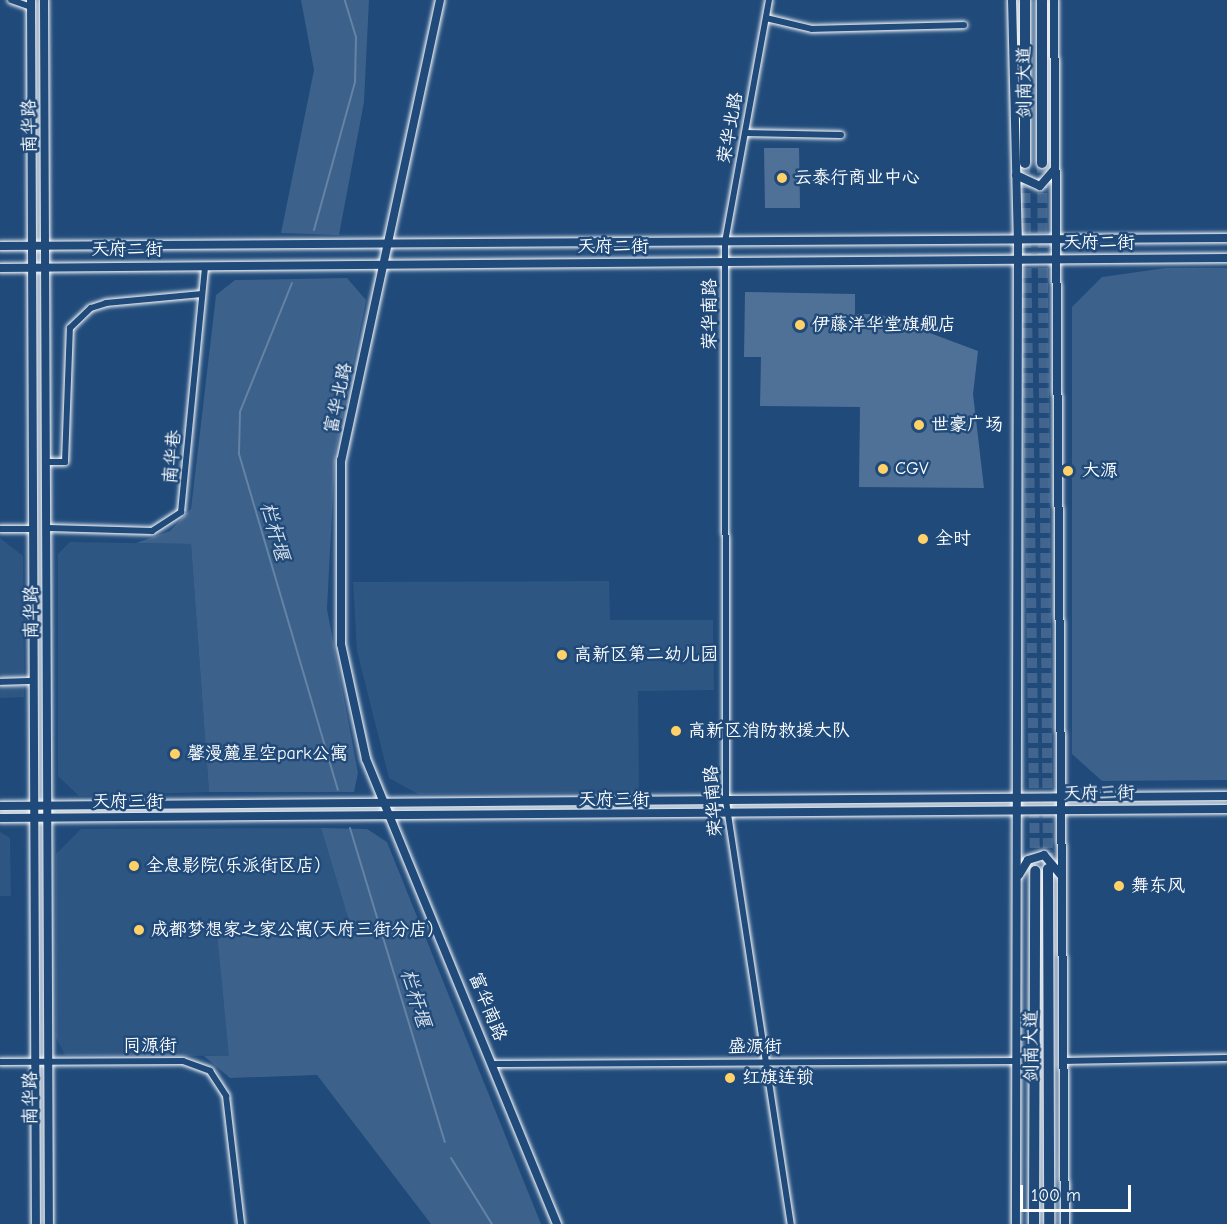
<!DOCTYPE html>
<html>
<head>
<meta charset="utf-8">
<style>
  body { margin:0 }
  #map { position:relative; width:1227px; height:1224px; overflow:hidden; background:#1f4a7a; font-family:"Comic Neue","LXGW WenKai TC",sans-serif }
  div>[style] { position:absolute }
  .built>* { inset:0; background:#2e5683 }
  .green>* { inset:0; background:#3c618b }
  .stream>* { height:2px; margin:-1px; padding:0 1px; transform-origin:1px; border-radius:1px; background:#6583a4 }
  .building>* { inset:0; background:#507197 }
  .trunk-tunnel>* { height:10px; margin-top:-5px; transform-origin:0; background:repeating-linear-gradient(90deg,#41658e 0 10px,transparent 0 15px) }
  .roads { filter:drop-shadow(0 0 2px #fff) drop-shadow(0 0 2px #fff) }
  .minor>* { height:6px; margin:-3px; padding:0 3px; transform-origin:3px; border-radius:3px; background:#1f4a7a }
  .tertiary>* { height:8px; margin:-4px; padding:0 4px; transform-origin:4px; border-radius:4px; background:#1f4a7a }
  .secondary>* { height:8px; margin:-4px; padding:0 4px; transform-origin:4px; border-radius:4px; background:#1f4a7a }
  .trunk>* { height:10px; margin:-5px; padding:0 5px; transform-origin:5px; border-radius:5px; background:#1f4a7a }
  .dots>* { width:16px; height:16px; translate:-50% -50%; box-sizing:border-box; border:3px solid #1f4a7a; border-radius:50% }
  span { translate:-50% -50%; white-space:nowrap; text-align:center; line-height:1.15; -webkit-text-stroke:5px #1f4a7a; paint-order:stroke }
  .street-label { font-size:18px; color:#fff }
  .poi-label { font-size:18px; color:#fff }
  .left { translate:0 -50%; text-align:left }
  .water-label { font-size:20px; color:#d8e0e8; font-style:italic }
  .scale { position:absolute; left:1020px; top:1185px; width:111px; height:27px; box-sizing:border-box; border:3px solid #fff; border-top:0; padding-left:8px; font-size:18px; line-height:21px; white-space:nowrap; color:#fff; -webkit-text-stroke:4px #1f4a7a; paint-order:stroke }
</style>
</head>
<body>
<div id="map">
  <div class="built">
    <i style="clip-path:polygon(0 538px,23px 556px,24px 697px,0 698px)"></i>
    <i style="clip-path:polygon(70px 542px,191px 544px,209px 792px,79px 796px,58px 776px,58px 554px)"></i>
    <i style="clip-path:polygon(609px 581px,610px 620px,713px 620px,714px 690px,638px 691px,639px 793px,418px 794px,389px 778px,357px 651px,353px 582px)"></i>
    <i style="clip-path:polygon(321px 828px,352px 931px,229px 1056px,65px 1055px,56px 1038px,56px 854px,81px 829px)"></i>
    <i style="clip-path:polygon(0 832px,10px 838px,11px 896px,0 896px)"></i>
  </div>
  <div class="green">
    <i style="clip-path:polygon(301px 0,369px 0,364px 102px,339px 235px,281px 233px,314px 70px)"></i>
    <i style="clip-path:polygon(1166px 268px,1227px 268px,1227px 780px,1102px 781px,1072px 754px,1072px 307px,1102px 277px)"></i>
    <i style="clip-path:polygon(347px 278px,366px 300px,335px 454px,327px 609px,358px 773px,354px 792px,209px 792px,191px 544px,136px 543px,170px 531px,191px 509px,216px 295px,235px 280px)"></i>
    <i style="clip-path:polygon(321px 828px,367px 829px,387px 842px,541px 1224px,431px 1224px,317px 1075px,230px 1078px,204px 1056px,229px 1056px,217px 932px,352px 931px)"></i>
  </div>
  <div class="stream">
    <i style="left:314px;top:230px;width:154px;rotate:-74.5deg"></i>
    <i style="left:355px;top:82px;width:45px;rotate:-88.7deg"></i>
    <i style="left:356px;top:37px;width:39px;rotate:-107deg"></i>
    <i style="left:292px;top:283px;width:139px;rotate:112deg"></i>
    <i style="left:240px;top:412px;width:42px;rotate:91.4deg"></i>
    <i style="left:239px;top:454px;width:350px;rotate:73.6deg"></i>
    <i style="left:350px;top:828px;width:328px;rotate:73.2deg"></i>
    <i style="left:451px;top:1158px;width:78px;rotate:58.2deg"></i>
  </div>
  <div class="building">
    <i style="clip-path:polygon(764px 148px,799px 148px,800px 208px,765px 208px)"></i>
    <i style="clip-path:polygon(745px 292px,855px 294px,855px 314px,879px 314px,978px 351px,973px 394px,984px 488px,859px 487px,860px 407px,760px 406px,761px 357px,744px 357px)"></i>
  </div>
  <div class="trunk-tunnel">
    <i style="left:1025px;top:163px;width:708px;rotate:89.19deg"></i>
    <i style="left:1042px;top:163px;width:703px;rotate:89.51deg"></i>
  </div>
  <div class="roads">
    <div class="minor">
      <i style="left:11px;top:0;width:21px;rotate:19deg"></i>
      <i style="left:769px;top:0;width:245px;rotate:100.3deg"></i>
      <i style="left:725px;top:241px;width:560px;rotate:89.9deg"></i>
      <i style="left:726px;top:801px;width:428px;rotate:81.3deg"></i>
      <i style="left:766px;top:18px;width:47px;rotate:13.4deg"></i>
      <i style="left:812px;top:29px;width:152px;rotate:-1.5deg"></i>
      <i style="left:745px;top:133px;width:96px;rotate:1.2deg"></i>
      <i style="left:49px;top:462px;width:16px"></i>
      <i style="left:65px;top:462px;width:134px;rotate:-87.9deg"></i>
      <i style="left:70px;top:328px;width:29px;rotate:-44deg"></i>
      <i style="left:91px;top:308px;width:16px;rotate:-18deg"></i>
      <i style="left:106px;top:303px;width:96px;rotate:-5.4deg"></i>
      <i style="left:49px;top:528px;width:103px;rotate:1.7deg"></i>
      <i style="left:152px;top:531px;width:35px;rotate:-33deg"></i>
      <i style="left:181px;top:512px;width:247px;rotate:-84.4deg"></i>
      <i style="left:0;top:529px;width:33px"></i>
      <i style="left:0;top:682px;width:33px;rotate:-2deg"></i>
      <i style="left:1062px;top:1061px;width:165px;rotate:-1deg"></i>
      <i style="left:0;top:1062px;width:183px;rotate:-0.3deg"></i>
      <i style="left:183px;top:1061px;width:29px;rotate:20deg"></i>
      <i style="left:210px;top:1071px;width:30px;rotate:57deg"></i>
      <i style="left:226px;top:1096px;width:129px;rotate:83.3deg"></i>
      <i style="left:494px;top:1064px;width:523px;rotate:-0.33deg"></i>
    </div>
    <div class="tertiary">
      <i style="left:440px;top:0;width:471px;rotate:102.1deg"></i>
      <i style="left:341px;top:460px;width:184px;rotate:90deg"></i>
      <i style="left:341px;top:644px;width:118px;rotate:77.7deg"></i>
      <i style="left:366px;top:759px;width:503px;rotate:67.67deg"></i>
      <i style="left:0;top:806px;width:1227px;rotate:-0.47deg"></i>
      <i style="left:0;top:818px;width:1227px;rotate:-0.42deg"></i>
    </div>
    <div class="secondary">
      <i style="left:31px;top:0;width:1224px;rotate:89.77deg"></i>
      <i style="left:44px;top:0;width:1224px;rotate:89.77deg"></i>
      <i style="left:1012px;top:0;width:239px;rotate:88.6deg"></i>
      <i style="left:1018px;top:239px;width:985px;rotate:90.12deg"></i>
      <i style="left:1054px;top:0;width:1224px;rotate:89.49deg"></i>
      <i style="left:1016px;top:175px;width:26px;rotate:25deg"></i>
      <i style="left:1040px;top:186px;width:21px;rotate:-49deg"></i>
      <i style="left:0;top:246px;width:1227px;rotate:-0.37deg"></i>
      <i style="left:0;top:268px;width:1227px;rotate:-0.47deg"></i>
      <i style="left:1019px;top:875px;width:17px;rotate:-59deg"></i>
      <i style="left:1028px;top:860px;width:17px;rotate:-17deg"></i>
      <i style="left:1044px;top:855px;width:26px;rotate:50deg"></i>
    </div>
    <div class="trunk">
      <i style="left:1025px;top:0;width:163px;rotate:90deg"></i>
      <i style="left:1042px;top:0;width:163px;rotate:90deg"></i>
      <i style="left:1048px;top:869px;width:355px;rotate:89.8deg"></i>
      <i style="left:1034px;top:1224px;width:353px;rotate:-89.8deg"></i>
    </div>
  </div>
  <div class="dots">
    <i style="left:782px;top:178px;background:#ffd166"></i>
    <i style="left:800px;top:325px;background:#ffd166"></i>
    <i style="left:919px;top:425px;background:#ffd166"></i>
    <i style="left:883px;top:469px;background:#ffd166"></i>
    <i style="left:1068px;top:471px;background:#ffd166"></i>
    <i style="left:923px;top:539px;background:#ffd166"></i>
    <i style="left:562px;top:655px;background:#ffd166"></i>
    <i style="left:676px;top:731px;background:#ffd166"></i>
    <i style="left:175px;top:754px;background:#ffd166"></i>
    <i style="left:134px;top:866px;background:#ffd166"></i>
    <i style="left:1119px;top:886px;background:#ffd166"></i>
    <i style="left:139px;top:930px;background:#ffd166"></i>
    <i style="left:730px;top:1078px;background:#ffd166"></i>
  </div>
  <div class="street-label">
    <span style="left:1025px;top:82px;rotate:-90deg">剑南大道</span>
    <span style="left:30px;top:126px;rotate:-91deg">南华路</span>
    <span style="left:731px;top:128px;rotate:-80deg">荣华北路</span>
    <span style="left:1099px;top:243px">天府二街</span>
    <span style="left:613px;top:247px">天府二街</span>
    <span style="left:127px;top:250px">天府二街</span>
    <span style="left:710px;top:314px;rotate:-90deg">荣华南路</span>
    <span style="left:339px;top:398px;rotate:-78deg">富华北路</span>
    <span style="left:173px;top:457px;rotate:-85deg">南华巷</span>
    <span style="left:32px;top:612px;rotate:-90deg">南华路</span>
    <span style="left:1099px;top:794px;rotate:-1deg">天府三街</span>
    <span style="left:614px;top:800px">天府三街</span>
    <span style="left:714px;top:801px;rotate:-94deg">荣华南路</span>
    <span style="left:128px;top:802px">天府三街</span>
    <span style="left:487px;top:1007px;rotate:68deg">富华南路</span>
    <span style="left:150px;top:1046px">同源街</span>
    <span style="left:1032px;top:1046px;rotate:-90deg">剑南大道</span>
    <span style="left:755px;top:1047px">盛源街</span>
    <span style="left:31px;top:1098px;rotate:-90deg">南华路</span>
  </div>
  <div class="poi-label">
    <span class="left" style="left:794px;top:178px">云泰行商业中心</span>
    <span class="left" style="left:812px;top:325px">伊藤洋华堂旗舰店</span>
    <span class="left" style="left:931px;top:425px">世豪广场</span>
    <span class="left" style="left:895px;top:469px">CGV</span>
    <span class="left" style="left:1082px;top:471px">大源</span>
    <span class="left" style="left:935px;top:539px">全时</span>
    <span class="left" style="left:574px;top:655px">高新区第二幼儿园</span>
    <span class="left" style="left:688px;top:731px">高新区消防救援大队</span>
    <span class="left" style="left:187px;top:754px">馨漫麓星空park公寓</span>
    <span class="left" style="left:146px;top:866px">全息影院(乐派街区店)</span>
    <span class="left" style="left:1131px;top:886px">舞东风</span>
    <span class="left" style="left:151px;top:930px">成都梦想家之家公寓(天府三街分店)</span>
    <span class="left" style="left:742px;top:1078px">红旗连锁</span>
  </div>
  <div class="water-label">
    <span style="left:275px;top:531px;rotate:74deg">栏杆堰</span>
    <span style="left:416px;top:998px;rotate:73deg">栏杆堰</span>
  </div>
  <div class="scale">100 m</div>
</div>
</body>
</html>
